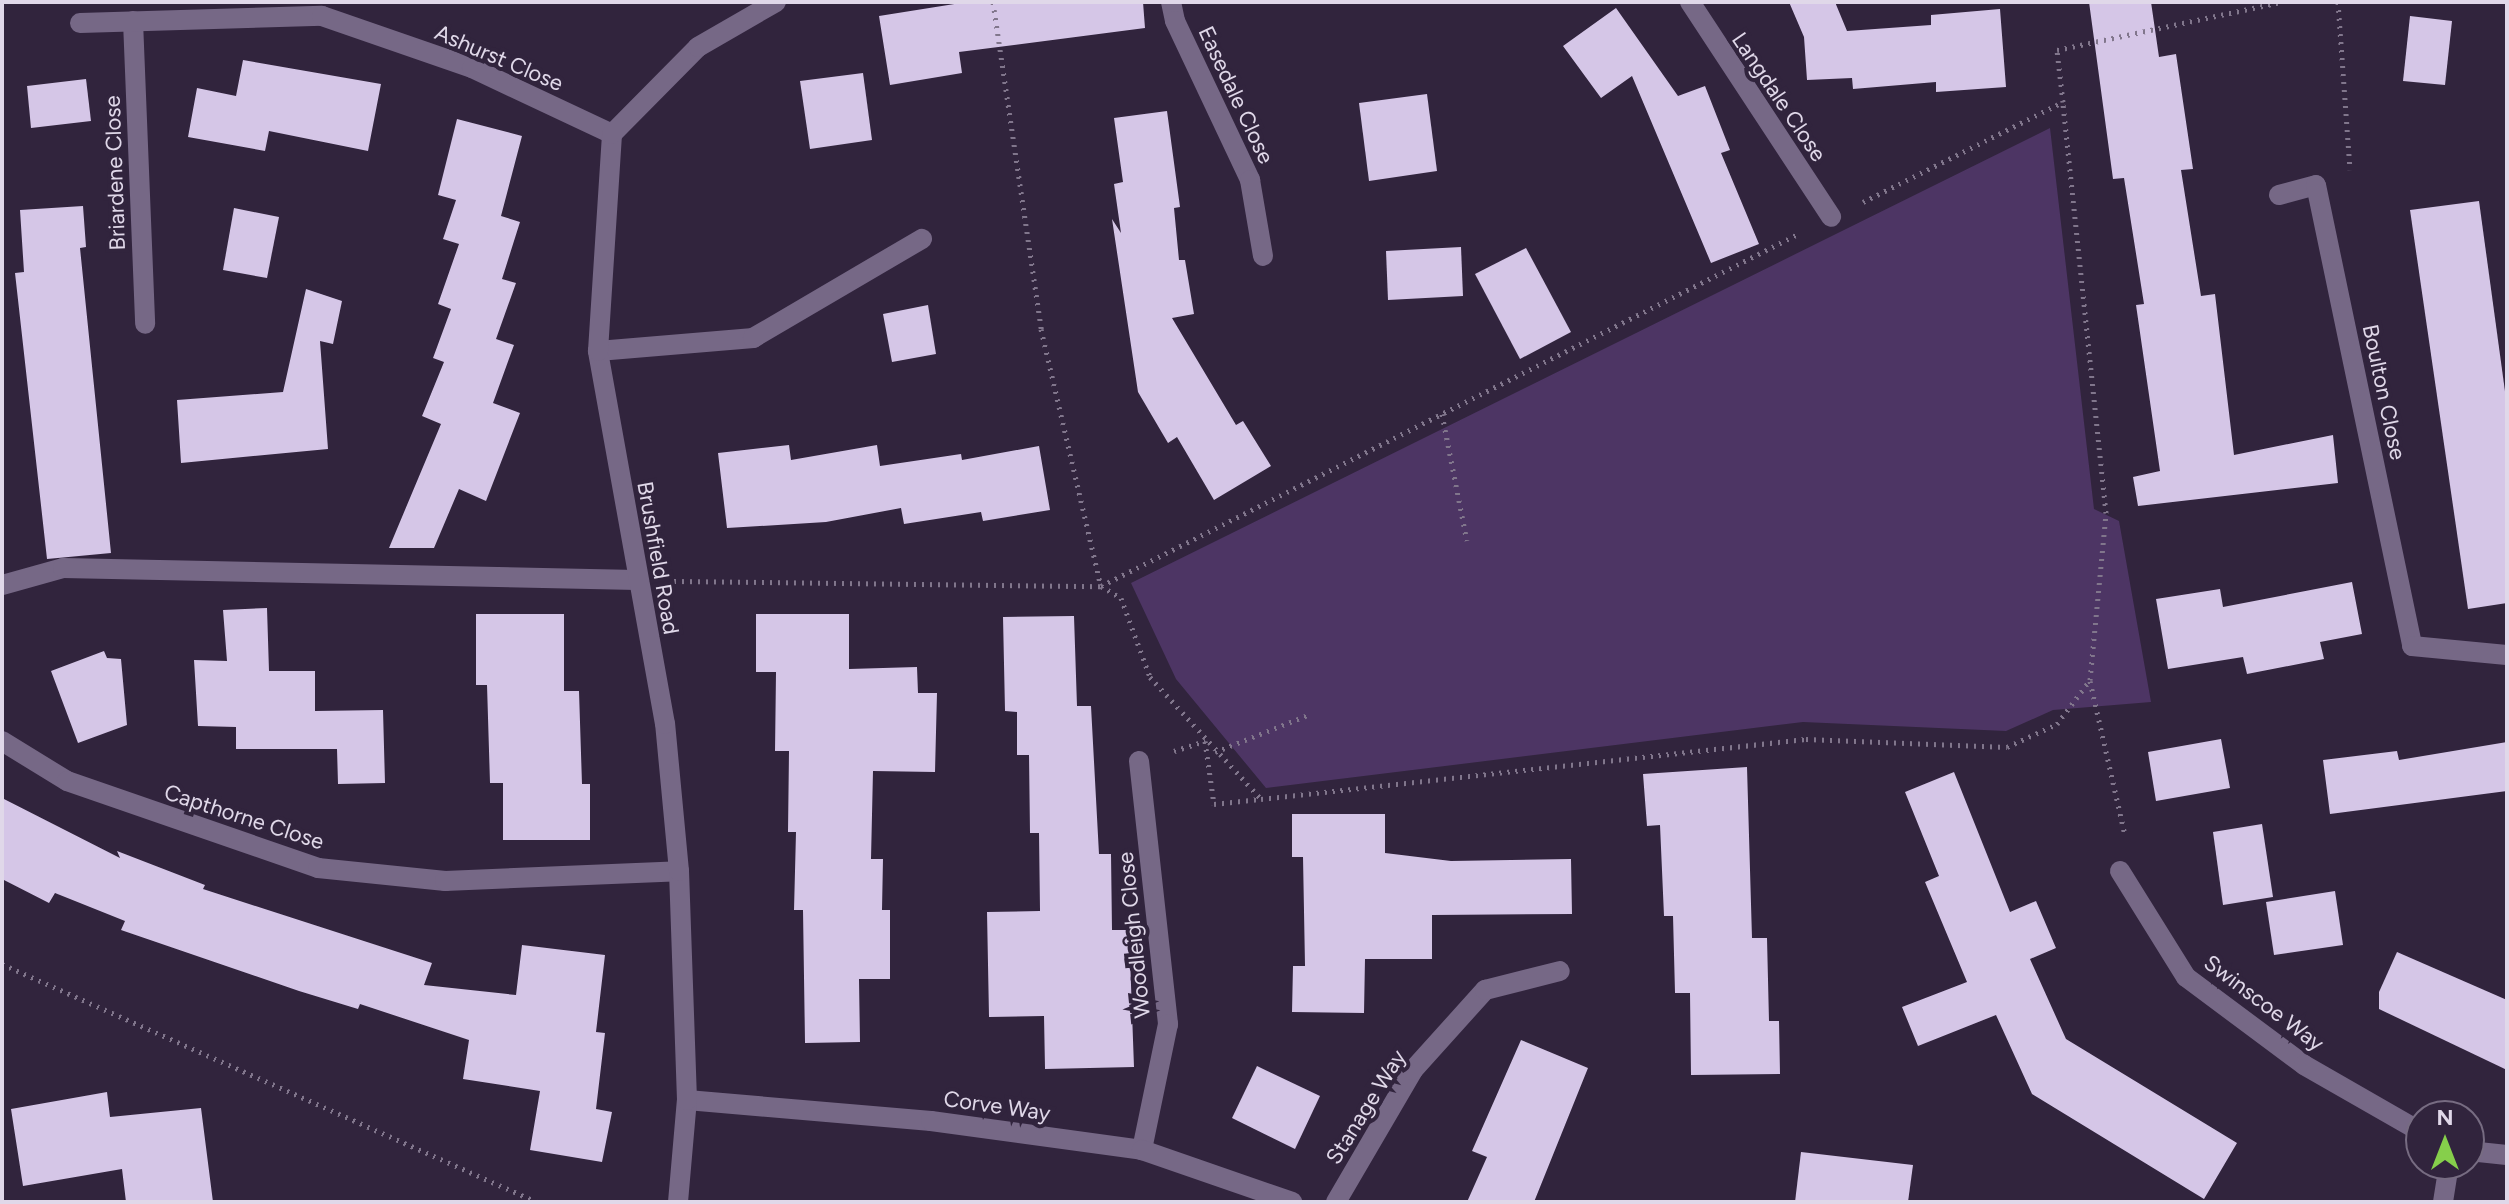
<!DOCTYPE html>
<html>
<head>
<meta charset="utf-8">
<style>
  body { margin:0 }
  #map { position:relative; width:2509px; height:1204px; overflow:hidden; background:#31243d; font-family:Figtree,sans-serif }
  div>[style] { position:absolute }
  .green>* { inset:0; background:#4d3564 }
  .building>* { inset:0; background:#d5c6e7 }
  .path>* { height:5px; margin-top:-2.5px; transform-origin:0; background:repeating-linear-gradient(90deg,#81768c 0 2px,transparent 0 8px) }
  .lane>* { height:20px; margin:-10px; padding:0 10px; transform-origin:10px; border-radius:10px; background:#766886 }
  .street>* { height:20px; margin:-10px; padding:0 10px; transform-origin:10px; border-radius:10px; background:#766886 }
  span { translate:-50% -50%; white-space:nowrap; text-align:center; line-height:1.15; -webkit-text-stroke:8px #31243d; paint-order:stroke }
  .street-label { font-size:22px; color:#e0d8e9 }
  .frame { position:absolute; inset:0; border:4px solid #e0d8e9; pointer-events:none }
  .north { position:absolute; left:2405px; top:1100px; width:80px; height:80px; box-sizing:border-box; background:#31243d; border:2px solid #776c82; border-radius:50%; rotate:0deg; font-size:22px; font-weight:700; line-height:32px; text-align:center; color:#e0d8e9 }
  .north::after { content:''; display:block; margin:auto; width:28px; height:36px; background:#86cf4b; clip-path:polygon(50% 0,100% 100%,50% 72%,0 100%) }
</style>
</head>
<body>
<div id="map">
  <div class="green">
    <i style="clip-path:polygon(2050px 128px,2094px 509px,2119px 521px,2151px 702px,2053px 710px,2006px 731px,1803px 722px,1266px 788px,1176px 679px,1131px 583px)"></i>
  </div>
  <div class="building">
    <i style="clip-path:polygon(967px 2px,1143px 2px,1145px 28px,959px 52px,962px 73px,890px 85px,879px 16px)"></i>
    <i style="clip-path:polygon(1789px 2px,1835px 2px,1847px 31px,1931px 25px,1931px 15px,2000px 9px,2006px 87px,1936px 92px,1936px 82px,1853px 89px,1852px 78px,1807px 80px,1804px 37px)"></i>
    <i style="clip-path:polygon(2089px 2px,2151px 2px,2159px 57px,2176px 54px,2193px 169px,2181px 170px,2201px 296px,2215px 294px,2234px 455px,2333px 435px,2338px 483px,2138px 506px,2133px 477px,2160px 471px,2136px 305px,2144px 304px,2124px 178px,2113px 179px)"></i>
    <i style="clip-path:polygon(1616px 8px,1678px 96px,1705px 86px,1730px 150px,1721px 153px,1759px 244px,1711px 263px,1632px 76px,1601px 98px,1563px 46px)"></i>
    <i style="clip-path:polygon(2410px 16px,2452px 21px,2445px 85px,2403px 81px)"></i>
    <i style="clip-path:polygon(243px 60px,381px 84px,368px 151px,269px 131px,265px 151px,188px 137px,197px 88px,236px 96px)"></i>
    <i style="clip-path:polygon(863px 73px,872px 140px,810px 149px,800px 81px)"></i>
    <i style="clip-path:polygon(86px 79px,91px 121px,31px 128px,27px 86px)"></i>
    <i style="clip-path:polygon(1427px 94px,1437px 171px,1369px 181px,1359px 103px)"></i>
    <i style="clip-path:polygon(1167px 111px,1180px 207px,1174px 208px,1179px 260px,1185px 260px,1194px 314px,1172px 318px,1236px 425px,1243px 421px,1271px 466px,1214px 500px,1177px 437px,1168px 443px,1138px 392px,1112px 219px,1121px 233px,1114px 184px,1123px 182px,1114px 118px)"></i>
    <i style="clip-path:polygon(457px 119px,522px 136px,501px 216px,520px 222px,502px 279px,516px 283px,496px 339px,514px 345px,493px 403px,520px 413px,486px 501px,459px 489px,434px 548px,389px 548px,441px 424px,422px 416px,444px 362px,433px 358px,451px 309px,438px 304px,459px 244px,443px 239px,456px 200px,438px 195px)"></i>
    <i style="clip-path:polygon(2479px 201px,2507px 406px,2507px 603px,2468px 609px,2410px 210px)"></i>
    <i style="clip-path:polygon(83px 206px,86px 247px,80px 248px,111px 553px,47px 559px,15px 273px,24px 272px,20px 210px)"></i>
    <i style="clip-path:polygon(234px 208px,279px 217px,267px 278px,223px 270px)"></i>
    <i style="clip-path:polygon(1461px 247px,1463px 296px,1388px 300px,1386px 251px)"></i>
    <i style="clip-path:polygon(1526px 248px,1571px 332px,1520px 359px,1475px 274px)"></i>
    <i style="clip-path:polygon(306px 289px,342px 301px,333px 344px,320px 341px,328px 449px,181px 463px,177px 400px,283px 392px)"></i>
    <i style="clip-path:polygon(928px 305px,936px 354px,892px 362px,883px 314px)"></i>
    <i style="clip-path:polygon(789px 445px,791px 460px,877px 445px,880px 466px,961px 454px,962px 460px,1039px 446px,1050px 510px,983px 521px,981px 512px,904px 524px,901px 508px,826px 522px,727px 528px,718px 453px)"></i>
    <i style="clip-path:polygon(2352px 582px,2362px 634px,2320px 642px,2324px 659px,2247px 674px,2243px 657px,2168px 669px,2156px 599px,2220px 589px,2223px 607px)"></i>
    <i style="clip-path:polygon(267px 608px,269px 671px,315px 671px,315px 711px,383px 710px,385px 783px,338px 784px,337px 749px,236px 749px,236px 727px,198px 726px,194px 660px,227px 661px,223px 610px)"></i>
    <i style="clip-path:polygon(476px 614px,564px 614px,564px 691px,579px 691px,582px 784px,590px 784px,590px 840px,503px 840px,503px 783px,490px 783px,487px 685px,476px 685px)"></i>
    <i style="clip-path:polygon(756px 614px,849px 614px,849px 669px,917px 667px,918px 693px,937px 693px,935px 772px,873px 771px,871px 859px,883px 859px,882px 910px,890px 910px,890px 979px,859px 979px,860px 1042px,805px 1043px,803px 910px,794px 910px,796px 832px,788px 832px,789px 751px,775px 751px,776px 672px,756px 672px)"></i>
    <i style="clip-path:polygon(1074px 616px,1077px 706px,1091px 706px,1099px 854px,1111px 854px,1112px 930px,1129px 930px,1134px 1067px,1045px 1069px,1044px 1016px,989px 1017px,987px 912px,1040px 911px,1039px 833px,1030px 833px,1029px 755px,1017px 755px,1017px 712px,1005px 711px,1003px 617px)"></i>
    <i style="clip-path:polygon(104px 651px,107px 658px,121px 659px,127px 725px,78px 743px,51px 671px)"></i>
    <i style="clip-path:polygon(2221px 739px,2230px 788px,2156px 801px,2148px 752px)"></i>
    <i style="clip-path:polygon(2507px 742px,2507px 791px,2330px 814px,2323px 760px,2397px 751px,2399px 760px)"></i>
    <i style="clip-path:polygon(1747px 767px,1752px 938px,1767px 938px,1769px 1021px,1779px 1021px,1780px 1074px,1691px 1075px,1690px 993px,1675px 993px,1673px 916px,1664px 916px,1660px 825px,1647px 826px,1643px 774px)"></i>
    <i style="clip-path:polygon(1954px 772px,2010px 912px,2036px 901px,2056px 948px,2030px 959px,2066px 1039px,2237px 1143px,2204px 1199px,2032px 1094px,1996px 1015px,1918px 1046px,1902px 1007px,1967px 982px,1925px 882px,1939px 876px,1905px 792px)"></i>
    <i style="clip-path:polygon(2px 798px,120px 858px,117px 851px,205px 885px,203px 889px,432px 963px,424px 985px,516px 995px,522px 945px,605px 955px,596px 1032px,605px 1033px,596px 1109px,612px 1112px,602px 1162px,530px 1150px,540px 1091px,463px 1079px,469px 1040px,360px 1004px,358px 1009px,299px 991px,121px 930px,125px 921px,55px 893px,49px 903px,2px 879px)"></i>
    <i style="clip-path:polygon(1292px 814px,1385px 814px,1385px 853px,1451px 861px,1571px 859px,1572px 914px,1432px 915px,1432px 959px,1365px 959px,1364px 1013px,1292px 1012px,1293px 966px,1305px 966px,1303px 857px,1292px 857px)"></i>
    <i style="clip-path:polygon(2262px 824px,2273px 897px,2223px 905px,2213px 832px)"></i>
    <i style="clip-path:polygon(2335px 891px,2343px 945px,2274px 955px,2266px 902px)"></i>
    <i style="clip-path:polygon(2397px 952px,2507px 1000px,2507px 1070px,2379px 1009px,2379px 992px)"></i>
    <i style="clip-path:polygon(1521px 1040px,1588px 1068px,1534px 1202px,1467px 1202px,1487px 1157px,1472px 1151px)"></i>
    <i style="clip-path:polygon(1257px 1066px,1320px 1096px,1295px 1149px,1232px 1118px)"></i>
    <i style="clip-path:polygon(107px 1092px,110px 1117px,201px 1108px,213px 1202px,126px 1202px,122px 1169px,23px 1186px,11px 1109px)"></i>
    <i style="clip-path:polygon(1801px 1152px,1913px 1165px,1908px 1202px,1795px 1202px)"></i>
  </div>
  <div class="path">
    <i style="left:993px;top:2px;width:331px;rotate:81.6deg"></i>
    <i style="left:1041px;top:329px;width:264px;rotate:76.9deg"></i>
    <i style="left:1101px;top:586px;width:23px;rotate:31deg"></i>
    <i style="left:1121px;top:598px;width:84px;rotate:69.8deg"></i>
    <i style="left:1150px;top:677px;width:165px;rotate:47.7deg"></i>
    <i style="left:1261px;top:799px;width:548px;rotate:-6.28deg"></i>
    <i style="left:1806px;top:739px;width:201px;rotate:2.3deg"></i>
    <i style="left:2007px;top:747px;width:55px;rotate:-24.7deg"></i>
    <i style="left:2057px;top:724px;width:55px;rotate:-53.1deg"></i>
    <i style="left:2090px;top:680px;width:168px;rotate:-84.5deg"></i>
    <i style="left:2106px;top:513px;width:413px;rotate:-96deg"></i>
    <i style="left:2338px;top:2px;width:168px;rotate:85.9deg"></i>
    <i style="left:1863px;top:202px;width:224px;rotate:-26.6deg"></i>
    <i style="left:2063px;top:102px;width:52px;rotate:-96.6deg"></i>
    <i style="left:2057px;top:50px;width:228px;rotate:-12.1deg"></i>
    <i style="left:1442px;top:414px;width:129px;rotate:78.9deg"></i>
    <i style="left:674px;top:581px;width:427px;rotate:0.7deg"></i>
    <i style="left:1101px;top:586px;width:783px;rotate:-26.79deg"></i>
    <i style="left:2090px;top:681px;width:158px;rotate:77.2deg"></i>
    <i style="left:1174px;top:751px;width:33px;rotate:-18deg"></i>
    <i style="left:1205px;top:741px;width:64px;rotate:81.9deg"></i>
    <i style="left:1214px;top:804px;width:46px;rotate:-6.2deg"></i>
    <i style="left:1215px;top:752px;width:100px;rotate:-21.7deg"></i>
    <i style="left:2px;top:964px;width:586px;rotate:23.98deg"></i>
  </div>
  <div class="lane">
    <i style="left:598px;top:351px;width:156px;rotate:-4.8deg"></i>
    <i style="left:753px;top:338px;width:196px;rotate:-30.4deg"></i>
    <i style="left:2px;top:585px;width:63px;rotate:-15.6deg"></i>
    <i style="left:63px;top:568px;width:574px;rotate:1.2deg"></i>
  </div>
  <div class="street">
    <i style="left:1171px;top:2px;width:19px;rotate:78deg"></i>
    <i style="left:1175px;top:21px;width:176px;rotate:64.7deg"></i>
    <i style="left:1250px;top:180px;width:77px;rotate:80.3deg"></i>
    <i style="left:1690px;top:2px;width:257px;rotate:56.7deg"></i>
    <i style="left:133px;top:21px;width:303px;rotate:87.7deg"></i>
    <i style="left:80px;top:23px;width:242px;rotate:-1.7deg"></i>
    <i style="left:322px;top:16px;width:159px;rotate:19.1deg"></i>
    <i style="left:472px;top:68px;width:155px;rotate:25.2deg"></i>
    <i style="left:2279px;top:195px;width:38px;rotate:-15deg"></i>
    <i style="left:2316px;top:185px;width:471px;rotate:78.2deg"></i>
    <i style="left:2412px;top:646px;width:95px;rotate:5.4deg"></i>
    <i style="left:2px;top:741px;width:76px;rotate:31.6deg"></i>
    <i style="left:67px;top:781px;width:266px;rotate:19.1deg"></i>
    <i style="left:318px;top:868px;width:128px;rotate:5.8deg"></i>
    <i style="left:445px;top:881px;width:234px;rotate:-2.4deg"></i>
    <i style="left:1139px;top:761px;width:265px;rotate:83.7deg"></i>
    <i style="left:1168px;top:1024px;width:129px;rotate:101.7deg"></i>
    <i style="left:2120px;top:871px;width:125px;rotate:58.1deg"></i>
    <i style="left:2186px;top:977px;width:147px;rotate:36.7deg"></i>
    <i style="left:2304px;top:1065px;width:135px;rotate:29.8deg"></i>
    <i style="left:687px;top:1100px;width:245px;rotate:4.9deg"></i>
    <i style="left:931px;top:1121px;width:213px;rotate:7.8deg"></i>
    <i style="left:1142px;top:1150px;width:159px;rotate:19.1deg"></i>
    <i style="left:2469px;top:1151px;width:38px;rotate:6deg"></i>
    <i style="left:678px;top:1202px;width:102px;rotate:-85deg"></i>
    <i style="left:687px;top:1100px;width:229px;rotate:-92deg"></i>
    <i style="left:679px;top:871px;width:148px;rotate:-95.4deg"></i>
    <i style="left:665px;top:724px;width:379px;rotate:-100.2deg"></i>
    <i style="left:598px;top:351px;width:217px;rotate:-86.3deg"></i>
    <i style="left:612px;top:134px;width:122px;rotate:-45.3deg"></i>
    <i style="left:698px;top:47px;width:90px;rotate:-30deg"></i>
    <i style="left:1336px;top:1202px;width:153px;rotate:-59.7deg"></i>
    <i style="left:1413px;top:1070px;width:108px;rotate:-48deg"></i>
    <i style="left:1485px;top:990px;width:77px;rotate:-14.2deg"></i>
    <i style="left:2443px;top:1202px;width:38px;rotate:-81deg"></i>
  </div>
  <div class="street-label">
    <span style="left:499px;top:58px;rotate:23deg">Ashurst Close</span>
    <span style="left:1236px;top:95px;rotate:65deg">Easedale Close</span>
    <span style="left:1779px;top:97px;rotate:56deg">Langdale Close</span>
    <span style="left:115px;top:173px;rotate:-92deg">Briardene Close</span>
    <span style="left:2384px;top:392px;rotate:78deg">Boulton Close</span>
    <span style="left:658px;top:558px;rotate:80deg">Brushfield Road</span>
    <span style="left:244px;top:817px;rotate:18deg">Capthorne Close</span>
    <span style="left:1134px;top:935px;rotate:-96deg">Woodleigh Close</span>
    <span style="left:2264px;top:1003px;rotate:37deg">Swinscoe Way</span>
    <span style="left:997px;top:1106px;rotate:8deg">Corve Way</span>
    <span style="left:1366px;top:1107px;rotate:-58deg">Stanage Way</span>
  </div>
  <div class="frame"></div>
  <div class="north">N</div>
</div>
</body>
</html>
